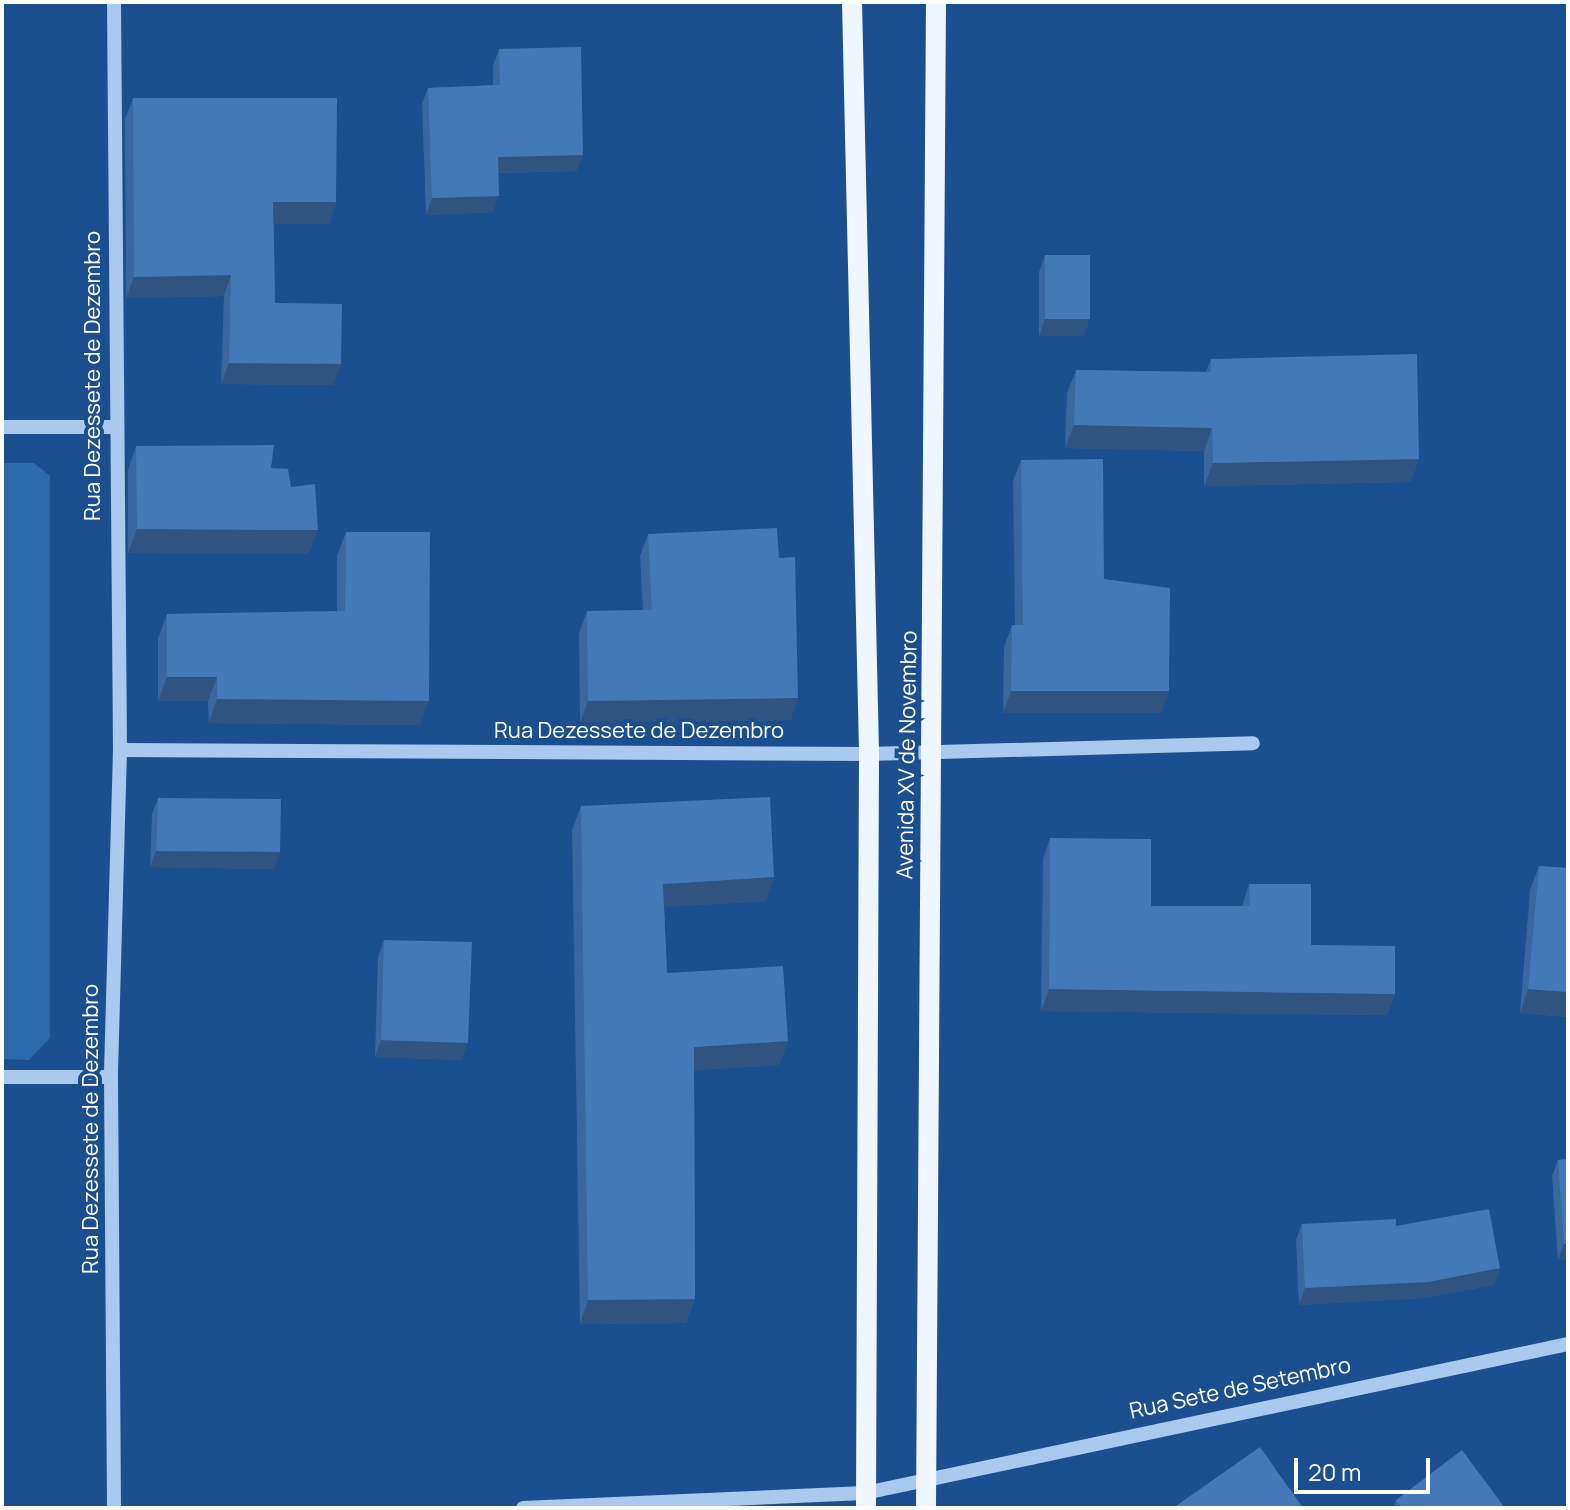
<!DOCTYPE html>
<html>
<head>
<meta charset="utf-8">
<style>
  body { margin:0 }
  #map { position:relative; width:1570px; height:1510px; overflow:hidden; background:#1b4f8f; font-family:Manrope,sans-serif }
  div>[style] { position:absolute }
  .green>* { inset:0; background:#2e69ad }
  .minor>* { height:14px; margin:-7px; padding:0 7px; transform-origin:7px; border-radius:7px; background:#a9c9ee }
  .major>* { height:20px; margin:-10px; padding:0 10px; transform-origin:10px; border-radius:10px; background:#f0f6ff }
  .wall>* { inset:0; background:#3a679d }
  .shaded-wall>* { inset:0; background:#305480 }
  .building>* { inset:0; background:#4478b7 }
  span { translate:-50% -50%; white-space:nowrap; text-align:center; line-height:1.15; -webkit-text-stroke:8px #1b4f8f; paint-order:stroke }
  .street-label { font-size:22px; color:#fff }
  .frame { position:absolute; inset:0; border:4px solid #fff; pointer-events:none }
  .scale { position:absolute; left:1294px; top:1458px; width:136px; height:36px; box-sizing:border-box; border:4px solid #fff; border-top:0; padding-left:10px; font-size:24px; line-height:28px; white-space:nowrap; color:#fff; -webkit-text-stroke:6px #1b4f8f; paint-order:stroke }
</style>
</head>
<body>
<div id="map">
  <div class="green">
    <i style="clip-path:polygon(2px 463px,34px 463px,50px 476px,50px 1038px,29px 1060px,2px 1059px)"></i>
  </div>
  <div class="minor">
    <i style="left:114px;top:2px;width:748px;rotate:89.54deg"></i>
    <i style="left:120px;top:750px;width:327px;rotate:91.6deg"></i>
    <i style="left:111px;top:1077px;width:431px;rotate:89.6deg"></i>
    <i style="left:2px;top:427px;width:111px"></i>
    <i style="left:120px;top:750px;width:749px;rotate:0.31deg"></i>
    <i style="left:869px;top:754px;width:384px;rotate:-1.6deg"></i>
    <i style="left:2px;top:1077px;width:109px"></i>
    <i style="left:523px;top:1508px;width:342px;rotate:-2.5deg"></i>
    <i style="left:865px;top:1493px;width:719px;rotate:-11.97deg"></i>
  </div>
  <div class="major">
    <i style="left:852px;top:2px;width:752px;rotate:88.7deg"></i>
    <i style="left:869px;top:754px;width:754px;rotate:90.23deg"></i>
    <i style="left:926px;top:1508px;width:1506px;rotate:-89.62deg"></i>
  </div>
  <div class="wall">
    <i style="clip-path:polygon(499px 49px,577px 171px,498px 173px,493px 212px,426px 215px,422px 104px,428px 88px,493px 85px,493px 66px)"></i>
    <i style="clip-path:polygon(133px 98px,336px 202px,329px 224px,274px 224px,275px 303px,333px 385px,221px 384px,224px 296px,126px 298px,125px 119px)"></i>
    <i style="clip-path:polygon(1045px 255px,1084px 336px,1039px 336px,1039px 272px)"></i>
    <i style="clip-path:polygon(1211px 359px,1419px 459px,1410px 482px,1204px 486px,1204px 451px,1065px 448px,1067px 393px,1076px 370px,1206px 372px)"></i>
    <i style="clip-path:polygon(136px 446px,271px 468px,291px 487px,309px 554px,128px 553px,128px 470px)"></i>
    <i style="clip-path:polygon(1021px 460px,1104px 579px,1161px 713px,1003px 713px,1004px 647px,1012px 625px,1015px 625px,1013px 481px)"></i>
    <i style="clip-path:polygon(346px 532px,420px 725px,209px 723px,208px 701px,158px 701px,158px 638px,167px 614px,337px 611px,337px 556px)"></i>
    <i style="clip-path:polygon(648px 534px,779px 558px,791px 720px,580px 723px,579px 633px,587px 611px,643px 610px,640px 556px)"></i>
    <i style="clip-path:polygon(158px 798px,274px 869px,150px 867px,152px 814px)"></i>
    <i style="clip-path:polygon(581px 806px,766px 901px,664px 907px,667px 973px,788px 1041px,779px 1065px,694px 1070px,695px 1299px,686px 1323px,580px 1324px,572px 830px)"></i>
    <i style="clip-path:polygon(1050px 838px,1151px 906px,1242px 906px,1249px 884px,1311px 945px,1395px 994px,1387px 1015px,1041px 1011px,1043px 859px)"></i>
    <i style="clip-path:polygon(1539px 866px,1568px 868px,1568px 1017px,1520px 1013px,1530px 890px)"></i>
    <i style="clip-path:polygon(384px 940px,462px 1060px,375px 1057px,378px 957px)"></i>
    <i style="clip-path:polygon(1568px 1159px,1568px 1259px,1558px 1260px,1552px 1176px,1558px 1160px)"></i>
    <i style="clip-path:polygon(1302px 1224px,1396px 1226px,1500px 1268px,1494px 1285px,1422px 1298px,1299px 1305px,1296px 1240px)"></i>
    <i style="clip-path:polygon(1396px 1500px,1505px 1508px,1393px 1508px)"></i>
  </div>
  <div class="shaded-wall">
    <i style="clip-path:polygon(583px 155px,577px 171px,492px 173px,498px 157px)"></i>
    <i style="clip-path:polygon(499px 196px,493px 212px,426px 215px,432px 198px)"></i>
    <i style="clip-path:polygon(273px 202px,336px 202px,329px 224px,266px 224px)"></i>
    <i style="clip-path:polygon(231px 275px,224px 296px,126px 298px,134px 277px)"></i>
    <i style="clip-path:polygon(1045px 319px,1090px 319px,1084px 336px,1039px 336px)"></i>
    <i style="clip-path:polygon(229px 363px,341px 364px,333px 385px,221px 384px)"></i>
    <i style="clip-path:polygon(1074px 425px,1212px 428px,1204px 451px,1065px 448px)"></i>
    <i style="clip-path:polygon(1419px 459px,1410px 482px,1204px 486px,1213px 463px)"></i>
    <i style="clip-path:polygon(137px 529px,318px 530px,309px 554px,128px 553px)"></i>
    <i style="clip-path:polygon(167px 677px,217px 677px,208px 701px,158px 701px)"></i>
    <i style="clip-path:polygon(1011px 691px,1169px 691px,1161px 713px,1003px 713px)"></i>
    <i style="clip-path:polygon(798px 698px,791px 720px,580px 723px,588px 701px)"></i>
    <i style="clip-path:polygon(217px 699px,429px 701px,420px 725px,209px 723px)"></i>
    <i style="clip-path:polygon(156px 851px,280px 852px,274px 869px,150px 867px)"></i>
    <i style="clip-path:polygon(774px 877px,766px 901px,654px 908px,663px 884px)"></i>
    <i style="clip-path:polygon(1049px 989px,1395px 994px,1387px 1015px,1041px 1011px)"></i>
    <i style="clip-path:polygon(1528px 989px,1568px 992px,1568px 1017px,1520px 1013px)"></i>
    <i style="clip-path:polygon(381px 1040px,468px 1043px,462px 1060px,375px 1057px)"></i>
    <i style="clip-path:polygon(788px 1041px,779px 1065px,685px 1071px,694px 1047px)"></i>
    <i style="clip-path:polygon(1568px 1243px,1568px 1259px,1558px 1260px,1564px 1244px)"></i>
    <i style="clip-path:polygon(1500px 1268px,1494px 1285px,1422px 1298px,1299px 1305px,1305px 1288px)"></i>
    <i style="clip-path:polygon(695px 1299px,686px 1323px,580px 1324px,588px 1300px)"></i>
  </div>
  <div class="building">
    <i style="clip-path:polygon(581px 47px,583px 155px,498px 157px,499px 196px,432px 198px,428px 88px,500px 85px,499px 49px)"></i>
    <i style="clip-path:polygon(133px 98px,337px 98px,336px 202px,273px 202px,275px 303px,342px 304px,341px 364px,229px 363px,231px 275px,134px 277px)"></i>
    <i style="clip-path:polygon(1045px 255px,1090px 255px,1090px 319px,1045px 319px)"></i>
    <i style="clip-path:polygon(1417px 354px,1419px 459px,1213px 463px,1212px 428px,1074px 425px,1076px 370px,1211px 372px,1211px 359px)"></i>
    <i style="clip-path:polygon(274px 445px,271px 468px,288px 469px,291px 487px,315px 484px,318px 530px,137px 529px,136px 446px)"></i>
    <i style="clip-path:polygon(1103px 459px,1104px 579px,1170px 588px,1169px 691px,1011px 691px,1012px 625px,1023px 625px,1021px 460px)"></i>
    <i style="clip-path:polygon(777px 528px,779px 558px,795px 557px,798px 698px,588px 701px,587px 611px,652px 610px,648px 534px)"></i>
    <i style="clip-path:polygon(346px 532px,430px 532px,429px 701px,217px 699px,217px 677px,167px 677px,167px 614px,345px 611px)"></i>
    <i style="clip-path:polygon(770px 797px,774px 877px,663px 884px,667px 973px,783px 966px,788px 1041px,694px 1047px,695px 1299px,588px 1300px,581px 806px)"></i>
    <i style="clip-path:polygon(158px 798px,281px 799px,280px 852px,156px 851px)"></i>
    <i style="clip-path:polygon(1050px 838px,1151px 839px,1151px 906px,1250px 906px,1249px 884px,1311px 884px,1311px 945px,1395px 946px,1395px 994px,1049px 989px)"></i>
    <i style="clip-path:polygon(1539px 866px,1568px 868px,1568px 992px,1528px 989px)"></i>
    <i style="clip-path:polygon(384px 940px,472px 942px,468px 1043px,381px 1040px)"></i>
    <i style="clip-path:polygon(1568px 1159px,1568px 1243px,1564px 1244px,1558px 1160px)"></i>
    <i style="clip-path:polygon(1489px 1209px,1500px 1268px,1428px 1282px,1305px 1288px,1302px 1224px,1396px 1219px,1396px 1226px)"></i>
    <i style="clip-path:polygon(1260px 1447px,1303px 1508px,1173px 1508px)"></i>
    <i style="clip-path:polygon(1462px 1450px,1505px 1508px,1402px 1508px,1396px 1500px)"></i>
  </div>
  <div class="street-label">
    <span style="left:93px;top:376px;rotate:-90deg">Rua Dezessete de Dezembro</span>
    <span style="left:639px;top:731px">Rua Dezessete de Dezembro</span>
    <span style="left:907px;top:755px;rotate:-89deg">Avenida XV de Novembro</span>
    <span style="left:91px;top:1129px;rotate:-90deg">Rua Dezessete de Dezembro</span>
    <span style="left:1240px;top:1388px;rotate:-12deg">Rua Sete de Setembro</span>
  </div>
  <div class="frame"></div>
  <div class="scale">20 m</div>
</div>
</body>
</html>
